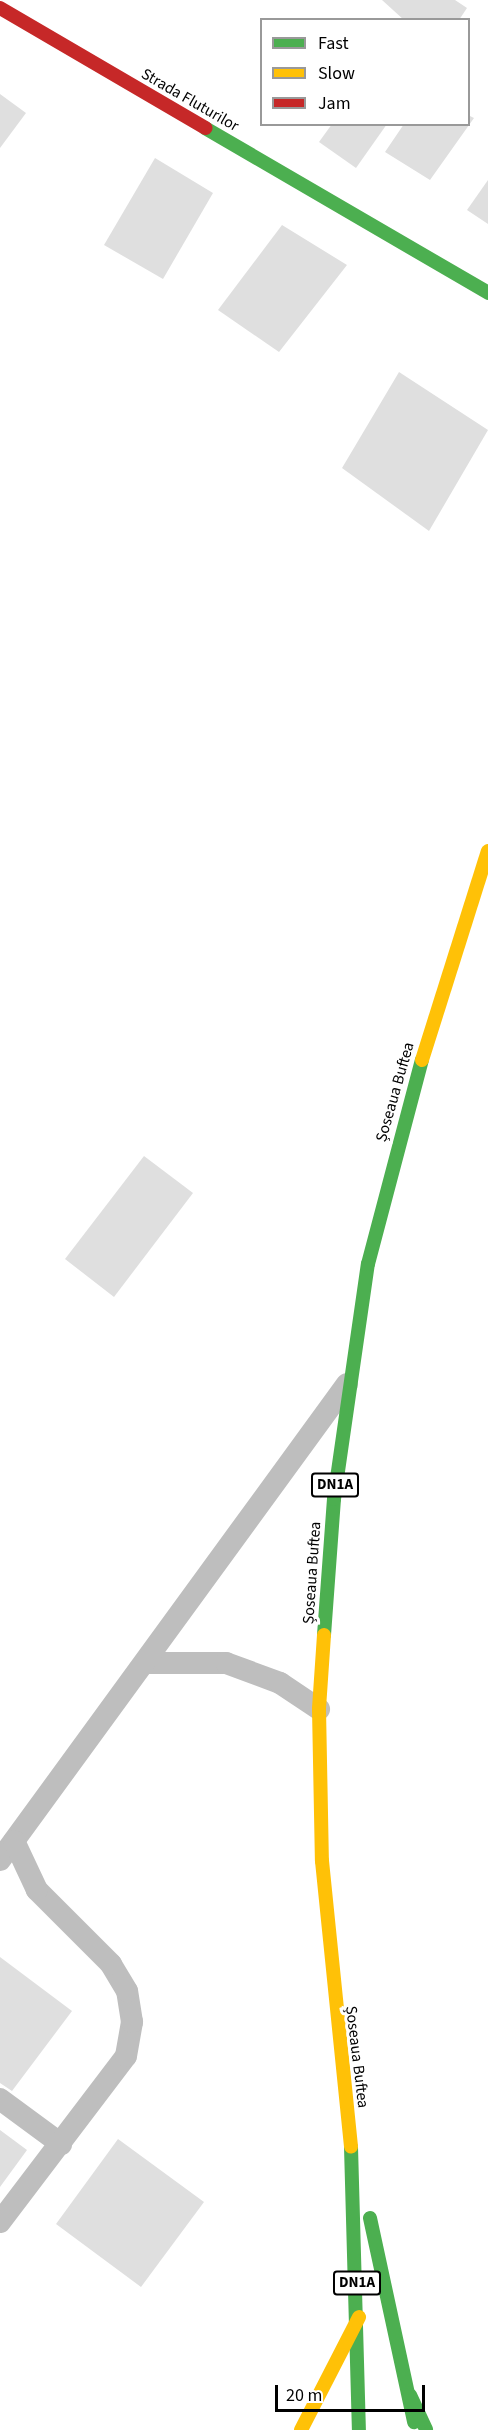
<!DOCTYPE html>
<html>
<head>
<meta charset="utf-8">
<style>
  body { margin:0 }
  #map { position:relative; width:488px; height:2430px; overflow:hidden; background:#fff; font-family:"Source Sans 3",sans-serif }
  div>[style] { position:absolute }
  .building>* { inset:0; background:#dfdfdf }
  .lane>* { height:22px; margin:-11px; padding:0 11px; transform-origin:11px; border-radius:11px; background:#bebebe }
  .fast>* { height:14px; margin:-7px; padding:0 7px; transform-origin:7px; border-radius:7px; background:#4caf50 }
  .slow>* { height:14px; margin:-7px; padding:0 7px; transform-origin:7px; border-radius:7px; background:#ffc107 }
  .jam>* { height:14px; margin:-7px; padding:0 7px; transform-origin:7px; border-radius:7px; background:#c62828 }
  span { translate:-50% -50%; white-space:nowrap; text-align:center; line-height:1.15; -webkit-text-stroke:6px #fff; paint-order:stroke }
  .shield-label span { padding:2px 4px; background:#fff; border:2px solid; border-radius:4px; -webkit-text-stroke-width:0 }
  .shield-label { font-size:15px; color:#000; font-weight:700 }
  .street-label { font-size:16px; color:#000 }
  .legend { position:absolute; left:260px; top:18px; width:210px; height:108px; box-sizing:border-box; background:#fff; border:2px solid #999; margin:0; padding:8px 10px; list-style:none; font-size:18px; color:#000 }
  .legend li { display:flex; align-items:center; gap:12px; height:30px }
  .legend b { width:30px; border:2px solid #999 }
  .scale { position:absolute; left:275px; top:2385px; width:150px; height:27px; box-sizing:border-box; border:3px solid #000; border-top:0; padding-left:8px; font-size:18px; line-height:21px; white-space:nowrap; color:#000; -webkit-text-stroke:4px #fff; paint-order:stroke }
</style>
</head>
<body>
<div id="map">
  <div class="building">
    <i style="clip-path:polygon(382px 0,455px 0,467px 8px,459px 20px,404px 20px)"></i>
    <i style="clip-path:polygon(0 94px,26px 113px,0 148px)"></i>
    <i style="clip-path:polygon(468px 115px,474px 118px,430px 180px,385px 152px,404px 124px,468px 124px)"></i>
    <i style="clip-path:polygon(332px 124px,387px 124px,356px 168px,319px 142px)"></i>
    <i style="clip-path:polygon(155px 158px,213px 193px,163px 279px,104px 245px)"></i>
    <i style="clip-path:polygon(488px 180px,488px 224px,467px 210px)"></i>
    <i style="clip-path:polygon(282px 225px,347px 265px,279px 352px,218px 310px)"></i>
    <i style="clip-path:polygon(399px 372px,488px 430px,429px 531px,342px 468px)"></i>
    <i style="clip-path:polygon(144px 1156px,193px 1193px,114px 1297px,65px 1259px)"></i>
    <i style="clip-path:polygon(0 1957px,72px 2011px,12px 2091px,0 2083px)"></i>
    <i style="clip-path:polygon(0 2130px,27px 2150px,0 2187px)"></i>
    <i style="clip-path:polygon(118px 2139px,204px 2202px,141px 2287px,56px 2224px)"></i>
  </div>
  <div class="lane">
    <i style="left:145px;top:1663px;width:81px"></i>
    <i style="left:226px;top:1663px;width:58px;rotate:20.3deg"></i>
    <i style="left:280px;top:1683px;width:47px;rotate:33.7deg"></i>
    <i style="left:0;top:1860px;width:589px;rotate:-53.91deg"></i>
    <i style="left:0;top:2099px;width:76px;rotate:36.4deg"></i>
    <i style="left:0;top:2222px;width:208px;rotate:-52.8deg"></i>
    <i style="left:126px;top:2056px;width:35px;rotate:-80deg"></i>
    <i style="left:132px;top:2022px;width:31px;rotate:-99deg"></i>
    <i style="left:127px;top:1991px;width:31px;rotate:-121deg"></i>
    <i style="left:111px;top:1964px;width:105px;rotate:-135deg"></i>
    <i style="left:37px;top:1890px;width:54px;rotate:-115.1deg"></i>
  </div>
  <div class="fast">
    <i style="left:205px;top:128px;width:328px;rotate:30.2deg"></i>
    <i style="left:324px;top:1635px;width:136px;rotate:-85.8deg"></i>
    <i style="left:334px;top:1499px;width:237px;rotate:-81.8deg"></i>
    <i style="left:368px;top:1264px;width:211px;rotate:-75.2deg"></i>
    <i style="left:351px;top:2147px;width:283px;rotate:88.4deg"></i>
    <i style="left:370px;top:2218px;width:209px;rotate:77.8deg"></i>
    <i style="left:410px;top:2395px;width:38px;rotate:65deg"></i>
  </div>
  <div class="slow">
    <i style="left:422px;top:1060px;width:219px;rotate:-72.5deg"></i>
    <i style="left:324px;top:1635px;width:74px;rotate:93.9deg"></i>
    <i style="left:319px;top:1709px;width:152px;rotate:88.9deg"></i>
    <i style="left:322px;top:1861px;width:287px;rotate:84.2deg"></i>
    <i style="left:301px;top:2430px;width:127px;rotate:-62.8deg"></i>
  </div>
  <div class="jam">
    <i style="left:0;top:8px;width:238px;rotate:30.3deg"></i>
  </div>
  <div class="shield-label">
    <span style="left:335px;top:1485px">DN1A</span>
    <span style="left:357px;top:2283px">DN1A</span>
  </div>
  <div class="street-label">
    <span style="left:190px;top:100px;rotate:30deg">Strada Fluturilor</span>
    <span style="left:395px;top:1092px;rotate:-74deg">Șoseaua Buftea</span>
    <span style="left:312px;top:1573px;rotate:-86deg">Șoseaua Buftea</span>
    <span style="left:357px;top:2057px;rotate:83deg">Șoseaua Buftea</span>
  </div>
  <ul class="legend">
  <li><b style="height:8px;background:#4caf50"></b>Fast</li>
  <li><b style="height:8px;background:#ffc107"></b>Slow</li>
  <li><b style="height:8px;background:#c62828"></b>Jam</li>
  </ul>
  <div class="scale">20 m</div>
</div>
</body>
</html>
